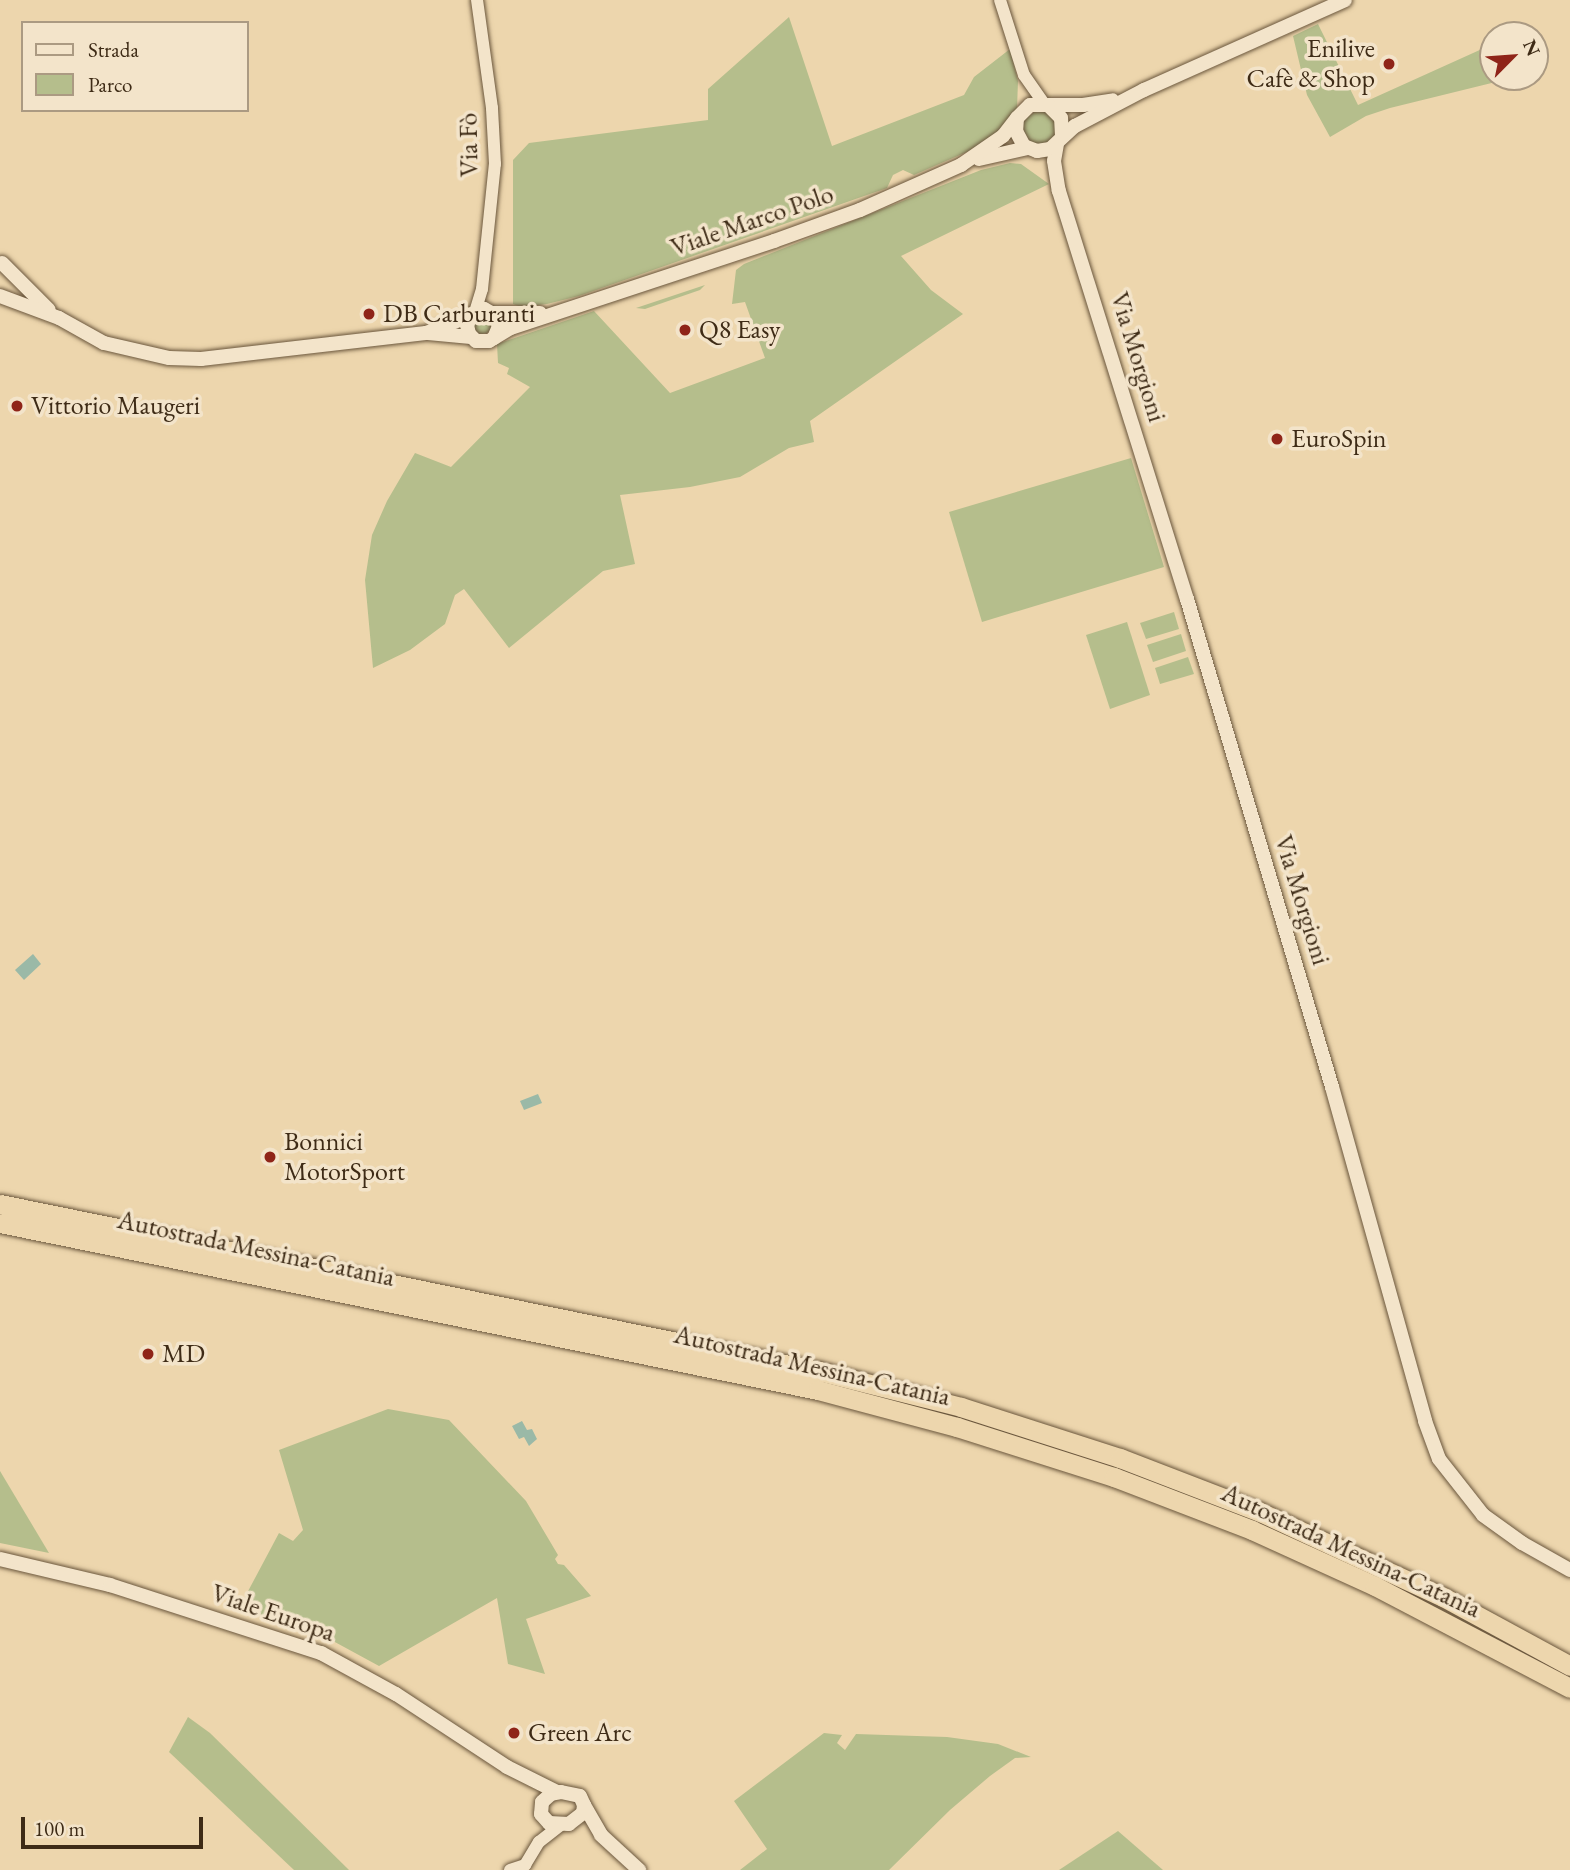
<!DOCTYPE html>
<html>
<head>
<meta charset="utf-8">
<style>
  body { margin:0 }
  #map { position:relative; width:1570px; height:1870px; overflow:hidden; background:#edd6ad; font-family:"EB Garamond",serif }
  div>[style] { position:absolute }
  .green>* { inset:0; background:#b5be8c }
  .round { border-radius:50% }
  .water>* { inset:0; background:#9ab9a7 }
  .roads { filter:drop-shadow(0 0 2px #6a563c) drop-shadow(0 0 2px #6a563c) }
  .tertiary>* { height:12px; margin:-6px; padding:0 6px; transform-origin:6px; border-radius:6px; background:#f3e4ca }
  .secondary>* { height:14px; margin:-7px; padding:0 7px; transform-origin:7px; border-radius:7px; background:#f3e4ca }
  .motorway>* { height:19px; margin:-9.5px; padding:0 9.5px; transform-origin:9.5px; border-radius:9.5px; background:#edd6ad }
  .dots>* { width:19px; height:19px; translate:-50% -50%; box-sizing:border-box; border:4px solid #f3e4ca; border-radius:50% }
  span { translate:-50% -50%; white-space:nowrap; text-align:center; line-height:1.15; -webkit-text-stroke:7px #f3e4ca; paint-order:stroke }
  .poi-label { font-size:26px; color:#3e2b16 }
  .right { translate:-100% -50%; text-align:right }
  .left { translate:0 -50%; text-align:left }
  .street-label { font-size:26px; color:#3e2b16 }
  .legend { position:absolute; left:21px; top:21px; width:228px; height:91px; box-sizing:border-box; background:#f3e4ca; border:2px solid #ab9a82; margin:0; padding:9px 12px; list-style:none; font-size:21px; color:#3e2b16 }
  .legend li { display:flex; align-items:center; gap:14px; height:35px }
  .legend b { width:35px; border:2px solid #ab9a82 }
  .north { position:absolute; left:1479px; top:21px; width:70px; height:70px; box-sizing:border-box; background:#f3e4ca; border:2px solid #ab9a82; border-radius:50%; rotate:65deg; font-size:19px; font-weight:700; line-height:28px; text-align:center; color:#3e2b16 }
  .north::after { content:''; display:block; margin:auto; width:24px; height:32px; background:#8f2418; clip-path:polygon(50% 0,100% 100%,50% 72%,0 100%) }
  .scale { position:absolute; left:21px; top:1817px; width:182px; height:32px; box-sizing:border-box; border:4px solid #3e2b16; border-top:0; padding-left:9px; font-size:21px; line-height:24px; white-space:nowrap; color:#3e2b16; -webkit-text-stroke:5px #f3e4ca; paint-order:stroke }
</style>
</head>
<body>
<div id="map">
  <div class="green">
    <i style="clip-path:polygon(789px 17px,832px 146px,964px 95px,974px 77px,1010px 49px,1018px 81px,1017px 109px,1004px 128px,985px 144px,914px 175px,903px 170px,893px 175px,887px 188px,579px 296px,547px 304px,521px 307px,513px 304px,513px 160px,529px 143px,708px 120px,708px 89px)"></i>
    <i style="clip-path:polygon(1318px 24px,1358px 105px,1493px 44px,1493px 77px,1516px 77px,1390px 108px,1366px 116px,1330px 137px,1307px 95px,1293px 36px)"></i>
    <i style="clip-path:polygon(1039px 109px,1056px 117px,1055px 141px,1033px 146px,1022px 132px,1023px 120px)"></i>
    <i style="clip-path:polygon(1010px 163px,1021px 164px,1049px 184px,901px 256px,931px 290px,963px 314px,810px 421px,814px 442px,789px 448px,740px 477px,690px 487px,620px 495px,635px 564px,603px 571px,509px 648px,464px 589px,455px 595px,445px 624px,410px 650px,373px 668px,365px 580px,372px 535px,387px 501px,415px 453px,451px 467px,530px 387px,507px 374px,509px 368px,498px 363px,497px 344px,594px 311px,670px 393px,765px 358px,745px 302px,732px 304px,736px 270px,744px 264px,981px 170px)"></i>
    <i style="clip-path:polygon(705px 285px,700px 290px,645px 309px,636px 308px)"></i>
    <i class="round" style="left:472px;top:314px;width:20px;height:20px"></i>
    <i style="clip-path:polygon(1131px 458px,1164px 567px,982px 622px,949px 512px)"></i>
    <i style="clip-path:polygon(1174px 612px,1179px 629px,1146px 639px,1140px 623px)"></i>
    <i style="clip-path:polygon(1127px 622px,1150px 695px,1110px 709px,1086px 635px)"></i>
    <i style="clip-path:polygon(1181px 634px,1186px 651px,1153px 662px,1147px 645px)"></i>
    <i style="clip-path:polygon(1188px 657px,1194px 674px,1160px 684px,1155px 668px)"></i>
    <i style="clip-path:polygon(388px 1409px,449px 1420px,526px 1501px,558px 1555px,555px 1559px,558px 1564px,564px 1565px,591px 1596px,526px 1619px,545px 1674px,508px 1664px,497px 1598px,379px 1666px,333px 1641px,239px 1608px,279px 1533px,293px 1541px,303px 1530px,279px 1450px)"></i>
    <i style="clip-path:polygon(0 1471px,49px 1553px,0 1543px)"></i>
    <i style="clip-path:polygon(188px 1717px,210px 1733px,349px 1870px,294px 1870px,169px 1752px)"></i>
    <i style="clip-path:polygon(824px 1733px,842px 1735px,837px 1743px,845px 1750px,856px 1734px,947px 1737px,998px 1744px,1031px 1757px,1015px 1758px,990px 1776px,950px 1810px,889px 1870px,740px 1870px,767px 1849px,734px 1801px)"></i>
    <i style="clip-path:polygon(1118px 1831px,1163px 1870px,1059px 1870px)"></i>
  </div>
  <div class="water">
    <i style="clip-path:polygon(33px 954px,41px 964px,24px 980px,15px 970px)"></i>
    <i style="clip-path:polygon(538px 1094px,542px 1103px,524px 1110px,520px 1101px)"></i>
    <i style="clip-path:polygon(522px 1421px,527px 1430px,532px 1429px,537px 1439px,529px 1446px,524px 1437px,519px 1439px,512px 1426px)"></i>
  </div>
  <div class="roads">
    <div class="tertiary">
      <i style="left:1000px;top:0;width:79px;rotate:72.3deg"></i>
      <i style="left:1024px;top:75px;width:35px;rotate:55deg"></i>
      <i style="left:475px;top:312px;width:24px;rotate:-73deg"></i>
      <i style="left:482px;top:289px;width:126px;rotate:-84.1deg"></i>
      <i style="left:495px;top:164px;width:56px;rotate:-93.1deg"></i>
      <i style="left:492px;top:108px;width:109px;rotate:-97.9deg"></i>
      <i style="left:510px;top:1870px;width:16px;rotate:-18deg"></i>
      <i style="left:525px;top:1865px;width:27px;rotate:-59deg"></i>
      <i style="left:539px;top:1842px;width:28px;rotate:-38deg"></i>
    </div>
    <div class="secondary">
      <i style="left:1048px;top:105px;width:35px"></i>
      <i style="left:1083px;top:105px;width:30px;rotate:-9deg"></i>
      <i style="left:1062px;top:136px;width:18px;rotate:-93deg"></i>
      <i style="left:1061px;top:118px;width:18px;rotate:-135deg"></i>
      <i style="left:1048px;top:105px;width:18px;rotate:180deg"></i>
      <i style="left:1030px;top:105px;width:18px;rotate:135deg"></i>
      <i style="left:1017px;top:118px;width:13px;rotate:94deg"></i>
      <i style="left:1016px;top:131px;width:17px;rotate:62deg"></i>
      <i style="left:1024px;top:146px;width:14px;rotate:21deg"></i>
      <i style="left:1037px;top:151px;width:13px;rotate:-9deg"></i>
      <i style="left:1050px;top:149px;width:34px;rotate:-43deg"></i>
      <i style="left:1075px;top:126px;width:78px;rotate:-27.6deg"></i>
      <i style="left:1144px;top:90px;width:220px;rotate:-24.1deg"></i>
      <i style="left:1057px;top:144px;width:17px;rotate:100deg"></i>
      <i style="left:1054px;top:161px;width:30px;rotate:81deg"></i>
      <i style="left:1059px;top:191px;width:428px;rotate:72.6deg"></i>
      <i style="left:1187px;top:599px;width:509px;rotate:73.45deg"></i>
      <i style="left:1332px;top:1087px;width:347px;rotate:74.4deg"></i>
      <i style="left:1425px;top:1421px;width:40px;rotate:69.8deg"></i>
      <i style="left:1439px;top:1459px;width:71px;rotate:51.8deg"></i>
      <i style="left:1483px;top:1515px;width:48px;rotate:35.7deg"></i>
      <i style="left:1522px;top:1543px;width:55px;rotate:29.4deg"></i>
      <i style="left:979px;top:159px;width:49px;rotate:-12.9deg"></i>
      <i style="left:2px;top:263px;width:66px;rotate:45deg"></i>
      <i style="left:0;top:296px;width:63px;rotate:20.4deg"></i>
      <i style="left:59px;top:318px;width:51px;rotate:29.1deg"></i>
      <i style="left:104px;top:343px;width:67px;rotate:13deg"></i>
      <i style="left:169px;top:358px;width:32px;rotate:2deg"></i>
      <i style="left:201px;top:359px;width:226px;rotate:-6.6deg"></i>
      <i style="left:426px;top:333px;width:47px;rotate:-21.1deg"></i>
      <i style="left:493px;top:313px;width:47px"></i>
      <i style="left:428px;top:333px;width:43px;rotate:5.3deg"></i>
      <i style="left:494px;top:338px;width:13px;rotate:-67deg"></i>
      <i style="left:499px;top:326px;width:12px;rotate:-110deg"></i>
      <i style="left:495px;top:315px;width:13px;rotate:-151deg"></i>
      <i style="left:484px;top:309px;width:13px;rotate:157deg"></i>
      <i style="left:472px;top:314px;width:12px;rotate:114deg"></i>
      <i style="left:467px;top:325px;width:9px;rotate:77deg"></i>
      <i style="left:469px;top:334px;width:10px;rotate:45deg"></i>
      <i style="left:476px;top:341px;width:13px"></i>
      <i style="left:489px;top:341px;width:26px;rotate:-31deg"></i>
      <i style="left:511px;top:328px;width:277px;rotate:-18.3deg"></i>
      <i style="left:774px;top:241px;width:91px;rotate:-19.8deg"></i>
      <i style="left:860px;top:210px;width:111px;rotate:-24deg"></i>
      <i style="left:961px;top:165px;width:51px;rotate:-34.6deg"></i>
      <i style="left:1003px;top:136px;width:23px;rotate:-52deg"></i>
      <i style="left:0;top:1559px;width:113px;rotate:13.3deg"></i>
      <i style="left:110px;top:1585px;width:222px;rotate:17.9deg"></i>
      <i style="left:321px;top:1653px;width:85px;rotate:28.7deg"></i>
      <i style="left:396px;top:1694px;width:133px;rotate:33.3deg"></i>
      <i style="left:507px;top:1767px;width:56px;rotate:26.6deg"></i>
      <i style="left:561px;top:1792px;width:19px;rotate:12deg"></i>
      <i style="left:580px;top:1796px;width:10px;rotate:66deg"></i>
      <i style="left:584px;top:1805px;width:8px;rotate:97deg"></i>
      <i style="left:583px;top:1813px;width:18px;rotate:142deg"></i>
      <i style="left:569px;top:1824px;width:20px;rotate:-177deg"></i>
      <i style="left:549px;top:1823px;width:12px;rotate:-132deg"></i>
      <i style="left:541px;top:1814px;width:12px;rotate:-85deg"></i>
      <i style="left:542px;top:1802px;width:12px;rotate:-42deg"></i>
      <i style="left:551px;top:1794px;width:10px;rotate:-11deg"></i>
      <i style="left:584px;top:1805px;width:34px;rotate:60deg"></i>
      <i style="left:601px;top:1835px;width:52px;rotate:42.6deg"></i>
    </div>
    <div class="motorway">
      <i style="left:0;top:1204px;width:836px;rotate:11.53deg"></i>
      <i style="left:819px;top:1371px;width:146px;rotate:14.2deg"></i>
      <i style="left:961px;top:1407px;width:167px;rotate:17.8deg"></i>
      <i style="left:1120px;top:1458px;width:150px;rotate:21.1deg"></i>
      <i style="left:1260px;top:1512px;width:202px;rotate:24.9deg"></i>
      <i style="left:1443px;top:1597px;width:145px;rotate:28.5deg"></i>
      <i style="left:0;top:1223px;width:835px;rotate:11.54deg"></i>
      <i style="left:818px;top:1390px;width:144px;rotate:14.9deg"></i>
      <i style="left:957px;top:1427px;width:165px;rotate:17.7deg"></i>
      <i style="left:1114px;top:1477px;width:148px;rotate:21deg"></i>
      <i style="left:1252px;top:1530px;width:135px;rotate:24.5deg"></i>
      <i style="left:1375px;top:1586px;width:220px;rotate:27.6deg"></i>
    </div>
  </div>
  <div class="dots">
    <i style="left:1389px;top:64px;background:#8f2418"></i>
    <i style="left:369px;top:314px;background:#8f2418"></i>
    <i style="left:685px;top:330px;background:#8f2418"></i>
    <i style="left:17px;top:406px;background:#8f2418"></i>
    <i style="left:1277px;top:439px;background:#8f2418"></i>
    <i style="left:270px;top:1157px;background:#8f2418"></i>
    <i style="left:148px;top:1354px;background:#8f2418"></i>
    <i style="left:514px;top:1733px;background:#8f2418"></i>
  </div>
  <div class="poi-label">
    <span class="right" style="left:1375px;top:64px">Enilive<br>Cafè &amp; Shop</span>
    <span class="left" style="left:383px;top:314px">DB Carburanti</span>
    <span class="left" style="left:699px;top:330px">Q8 Easy</span>
    <span class="left" style="left:31px;top:406px">Vittorio Maugeri</span>
    <span class="left" style="left:1291px;top:439px">EuroSpin</span>
    <span class="left" style="left:284px;top:1157px">Bonnici<br>MotorSport</span>
    <span class="left" style="left:162px;top:1354px">MD</span>
    <span class="left" style="left:528px;top:1733px">Green Arc</span>
  </div>
  <div class="street-label">
    <span style="left:469px;top:145px;rotate:-91deg">Via Fò</span>
    <span style="left:752px;top:221px;rotate:-19deg">Viale Marco Polo</span>
    <span style="left:1138px;top:357px;rotate:73deg">Via Morgioni</span>
    <span style="left:1302px;top:900px;rotate:73deg">Via Morgioni</span>
    <span style="left:256px;top:1249px;rotate:12deg">Autostrada Messina-Catania</span>
    <span style="left:812px;top:1366px;rotate:13deg">Autostrada Messina-Catania</span>
    <span style="left:1351px;top:1551px;rotate:25deg">Autostrada Messina-Catania</span>
    <span style="left:273px;top:1613px;rotate:19deg">Viale Europa</span>
  </div>
  <ul class="legend">
  <li><b style="height:9px;background:#f3e4ca"></b>Strada</li>
  <li><b style="height:19px;background:#b5be8c"></b>Parco</li>
  </ul>
  <div class="north">N</div>
  <div class="scale">100 m</div>
</div>
</body>
</html>
